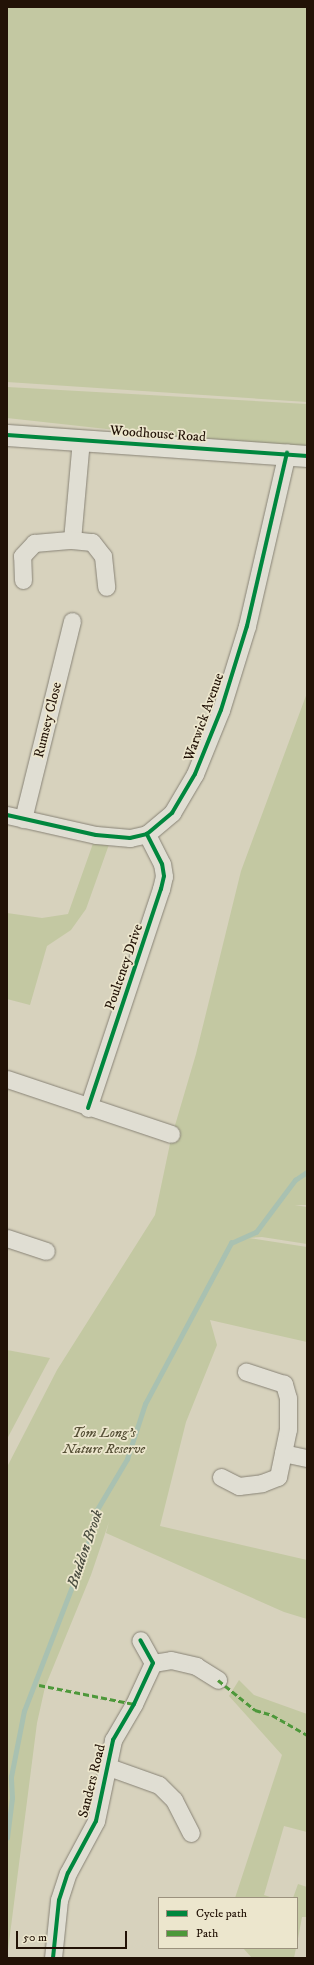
<!DOCTYPE html>
<html>
<head>
<meta charset="utf-8">
<style>
  body { margin:0 }
  #map { position:relative; width:314px; height:1965px; overflow:hidden; background:#d7d2bd; font-family:"IM FELL DW Pica",serif }
  div>[style] { position:absolute }
  .green>* { inset:0; background:#c3c8a2 }
  .stream>* { height:4.5px; margin:-2.25px; padding:0 2.25px; transform-origin:2.25px; border-radius:2.25px; background:#a9c1b1 }
  .roads { filter:drop-shadow(0 0 1px #888376) drop-shadow(0 0 1px #888376) }
  .minor>* { height:17px; margin:-8.5px; padding:0 8.5px; transform-origin:8.5px; border-radius:8.5px; background:#e0ded3 }
  .tertiary>* { height:21px; margin:-10.5px; padding:0 10.5px; transform-origin:10.5px; border-radius:10.5px; background:#e0ded3 }
  .quiet>* { height:3px; margin-top:-1.5px; transform-origin:0; background:repeating-linear-gradient(90deg,#4d983a 0 6px,transparent 0 9px) }
  .cycleway>* { height:4px; margin:-2px; padding:0 2px; transform-origin:2px; border-radius:2px; background:#00873e }
  span { translate:-50% -50%; white-space:nowrap; text-align:center; line-height:1.15; -webkit-text-stroke:3.5px #ece6cd; paint-order:stroke }
  .street-label { font-size:14px; color:#221206 }
  .park-label { font-size:14px; color:#554f35; font-style:italic }
  .water-label { font-size:15px; color:#4a4d40; font-style:italic }
  .frame { position:absolute; inset:0; border:8px solid #221206; pointer-events:none }
  .legend { position:absolute; left:158px; top:1897px; width:140px; height:52px; box-sizing:border-box; background:#ece6cd; border:1px solid #9b917d; margin:0; padding:5px 7px; list-style:none; font-size:12px; color:#221206 }
  .legend li { display:flex; align-items:center; gap:8px; height:20px }
  .legend b { width:20px; border:1px solid #9b917d }
  .scale { position:absolute; left:16px; top:1931px; width:111px; height:18px; box-sizing:border-box; border:2px solid #221206; border-top:0; padding-left:5px; font-size:12px; line-height:14px; white-space:nowrap; color:#221206; -webkit-text-stroke:3px #ece6cd; paint-order:stroke }
</style>
</head>
<body>
<div id="map">
  <div class="green">
    <i style="clip-path:polygon(7px 7px,307px 7px,307px 402px,7px 382px)"></i>
    <i style="clip-path:polygon(7px 387px,307px 404px,307px 451px,7px 418px)"></i>
    <i style="clip-path:polygon(307px 693px,307px 1205px,295px 1205px,307px 1207px,307px 1244px,262px 1237px,249px 1238px,307px 1247px,307px 1342px,210px 1320px,217px 1345px,186px 1422px,160px 1526px,307px 1560px,307px 1619px,284px 1612px,106px 1533px,109px 1522px,91px 1575px,45px 1687px,37px 1723px,7px 1958px,7px 1467px,57px 1370px,155px 1215px,171px 1139px,196px 1054px,241px 871px)"></i>
    <i style="clip-path:polygon(96px 835px,112px 836px,86px 909px,71px 930px,47px 946px,30px 1005px,7px 999px,7px 913px,42px 918px,68px 914px)"></i>
    <i style="clip-path:polygon(7px 1350px,50px 1358px,7px 1439px)"></i>
    <i style="clip-path:polygon(239px 1680px,254px 1695px,307px 1714px,307px 1832px,284px 1826px,264px 1895px,273px 1898px,235px 1898px,282px 1755px,229px 1696px)"></i>
    <i style="clip-path:polygon(298px 1884px,307px 1887px,307px 1917px,302px 1917px,297px 1944px,297px 1898px,293px 1898px)"></i>
    <i style="clip-path:polygon(243px 1948px,296px 1948px,294px 1958px,252px 1958px)"></i>
  </div>
  <div class="stream">
    <i style="left:7px;top:1838px;width:40px;rotate:-82.9deg"></i>
    <i style="left:12px;top:1798px;width:21px;rotate:-93deg"></i>
    <i style="left:11px;top:1777px;width:67px;rotate:-78.9deg"></i>
    <i style="left:24px;top:1711px;width:175px;rotate:-68.9deg"></i>
    <i style="left:87px;top:1548px;width:36px;rotate:-77deg"></i>
    <i style="left:95px;top:1513px;width:63px;rotate:-59.3deg"></i>
    <i style="left:127px;top:1459px;width:58px;rotate:-71.9deg"></i>
    <i style="left:145px;top:1404px;width:183px;rotate:-61.9deg"></i>
    <i style="left:231px;top:1243px;width:27px;rotate:-24deg"></i>
    <i style="left:256px;top:1232px;width:65px;rotate:-53.1deg"></i>
    <i style="left:295px;top:1180px;width:14px;rotate:-34deg"></i>
  </div>
  <div class="roads">
    <div class="minor">
      <i style="left:72px;top:540px;width:100px;rotate:-84.9deg"></i>
      <i style="left:23px;top:580px;width:24px;rotate:-92deg"></i>
      <i style="left:22px;top:556px;width:18px;rotate:-47deg"></i>
      <i style="left:34px;top:543px;width:38px;rotate:-5deg"></i>
      <i style="left:72px;top:540px;width:20px;rotate:6deg"></i>
      <i style="left:92px;top:542px;width:18px;rotate:52deg"></i>
      <i style="left:103px;top:556px;width:31px;rotate:84deg"></i>
      <i style="left:7px;top:815px;width:91px;rotate:12.7deg"></i>
      <i style="left:96px;top:835px;width:34px;rotate:5deg"></i>
      <i style="left:130px;top:838px;width:17px;rotate:-13deg"></i>
      <i style="left:147px;top:834px;width:33px;rotate:-40deg"></i>
      <i style="left:172px;top:813px;width:45px;rotate:-59.5deg"></i>
      <i style="left:195px;top:774px;width:69px;rotate:-67.9deg"></i>
      <i style="left:221px;top:710px;width:88px;rotate:-72.8deg"></i>
      <i style="left:247px;top:626px;width:178px;rotate:-77deg"></i>
      <i style="left:23px;top:819px;width:204px;rotate:-76.1deg"></i>
      <i style="left:7px;top:1079px;width:173px;rotate:18.5deg"></i>
      <i style="left:88px;top:1108px;width:231px;rotate:-71.6deg"></i>
      <i style="left:161px;top:889px;width:13px;rotate:-77deg"></i>
      <i style="left:164px;top:876px;width:12px;rotate:-99deg"></i>
      <i style="left:162px;top:864px;width:34px;rotate:-117deg"></i>
      <i style="left:7px;top:1238px;width:41px;rotate:18.4deg"></i>
      <i style="left:283px;top:1453px;width:25px;rotate:12deg"></i>
      <i style="left:221px;top:1477px;width:20px;rotate:27deg"></i>
      <i style="left:239px;top:1486px;width:23px;rotate:-7deg"></i>
      <i style="left:262px;top:1483px;width:17px;rotate:-21deg"></i>
      <i style="left:278px;top:1477px;width:49px;rotate:-78.2deg"></i>
      <i style="left:288px;top:1429px;width:31px;rotate:-90deg"></i>
      <i style="left:288px;top:1398px;width:15px;rotate:-106deg"></i>
      <i style="left:284px;top:1384px;width:40px;rotate:-162deg"></i>
      <i style="left:153px;top:1663px;width:18px;rotate:-9deg"></i>
      <i style="left:171px;top:1660px;width:26px;rotate:13deg"></i>
      <i style="left:196px;top:1666px;width:26px;rotate:32deg"></i>
      <i style="left:106px;top:1766px;width:56px;rotate:19.7deg"></i>
      <i style="left:159px;top:1785px;width:21px;rotate:45deg"></i>
      <i style="left:174px;top:1800px;width:37px;rotate:63deg"></i>
      <i style="left:53px;top:1958px;width:58px;rotate:-84.1deg"></i>
      <i style="left:59px;top:1900px;width:28px;rotate:-72deg"></i>
      <i style="left:68px;top:1873px;width:59px;rotate:-61.7deg"></i>
      <i style="left:96px;top:1821px;width:83px;rotate:-78.1deg"></i>
      <i style="left:113px;top:1740px;width:42px;rotate:-59.7deg"></i>
      <i style="left:134px;top:1704px;width:45px;rotate:-65.1deg"></i>
      <i style="left:153px;top:1663px;width:26px;rotate:-119deg"></i>
    </div>
    <div class="tertiary">
      <i style="left:7px;top:435px;width:301px;rotate:4deg"></i>
    </div>
  </div>
  <div class="quiet">
    <i style="left:218px;top:1680px;width:48px;rotate:39deg"></i>
    <i style="left:255px;top:1710px;width:18px;rotate:16deg"></i>
    <i style="left:272px;top:1715px;width:40px;rotate:29.7deg"></i>
    <i style="left:39px;top:1685px;width:97px;rotate:11.3deg"></i>
  </div>
  <div class="cycleway">
    <i style="left:7px;top:435px;width:301px;rotate:4deg"></i>
    <i style="left:7px;top:815px;width:91px;rotate:12.7deg"></i>
    <i style="left:96px;top:835px;width:34px;rotate:5deg"></i>
    <i style="left:130px;top:838px;width:17px;rotate:-13deg"></i>
    <i style="left:147px;top:834px;width:33px;rotate:-40deg"></i>
    <i style="left:172px;top:813px;width:45px;rotate:-59.5deg"></i>
    <i style="left:195px;top:774px;width:69px;rotate:-67.9deg"></i>
    <i style="left:221px;top:710px;width:88px;rotate:-72.8deg"></i>
    <i style="left:247px;top:626px;width:178px;rotate:-77deg"></i>
    <i style="left:88px;top:1108px;width:231px;rotate:-71.6deg"></i>
    <i style="left:161px;top:889px;width:13px;rotate:-77deg"></i>
    <i style="left:164px;top:876px;width:12px;rotate:-99deg"></i>
    <i style="left:162px;top:864px;width:34px;rotate:-117deg"></i>
    <i style="left:53px;top:1958px;width:58px;rotate:-84.1deg"></i>
    <i style="left:59px;top:1900px;width:28px;rotate:-72deg"></i>
    <i style="left:68px;top:1873px;width:59px;rotate:-61.7deg"></i>
    <i style="left:96px;top:1821px;width:83px;rotate:-78.1deg"></i>
    <i style="left:113px;top:1740px;width:42px;rotate:-59.7deg"></i>
    <i style="left:134px;top:1704px;width:45px;rotate:-65.1deg"></i>
    <i style="left:153px;top:1663px;width:26px;rotate:-119deg"></i>
  </div>
  <div class="street-label">
    <span style="left:158px;top:434px;rotate:4deg">Woodhouse Road</span>
    <span style="left:204px;top:717px;rotate:-70deg">Warwick Avenue</span>
    <span style="left:48px;top:720px;rotate:-76deg">Rumsey Close</span>
    <span style="left:124px;top:967px;rotate:-71deg">Poulteney Drive</span>
    <span style="left:92px;top:1781px;rotate:-76deg">Sanders Road</span>
  </div>
  <div class="park-label">
    <span style="left:104px;top:1441px">Tom Long's<br>Nature Reserve</span>
  </div>
  <div class="water-label">
    <span style="left:85px;top:1549px;rotate:-71deg">Buddon Brook</span>
  </div>
  <div class="frame"></div>
  <ul class="legend">
  <li><b style="height:5px;background:#00873e"></b>Cycle path</li>
  <li><b style="height:5px;background:#4d983a"></b>Path</li>
  </ul>
  <div class="scale">50 m</div>
</div>
</body>
</html>
